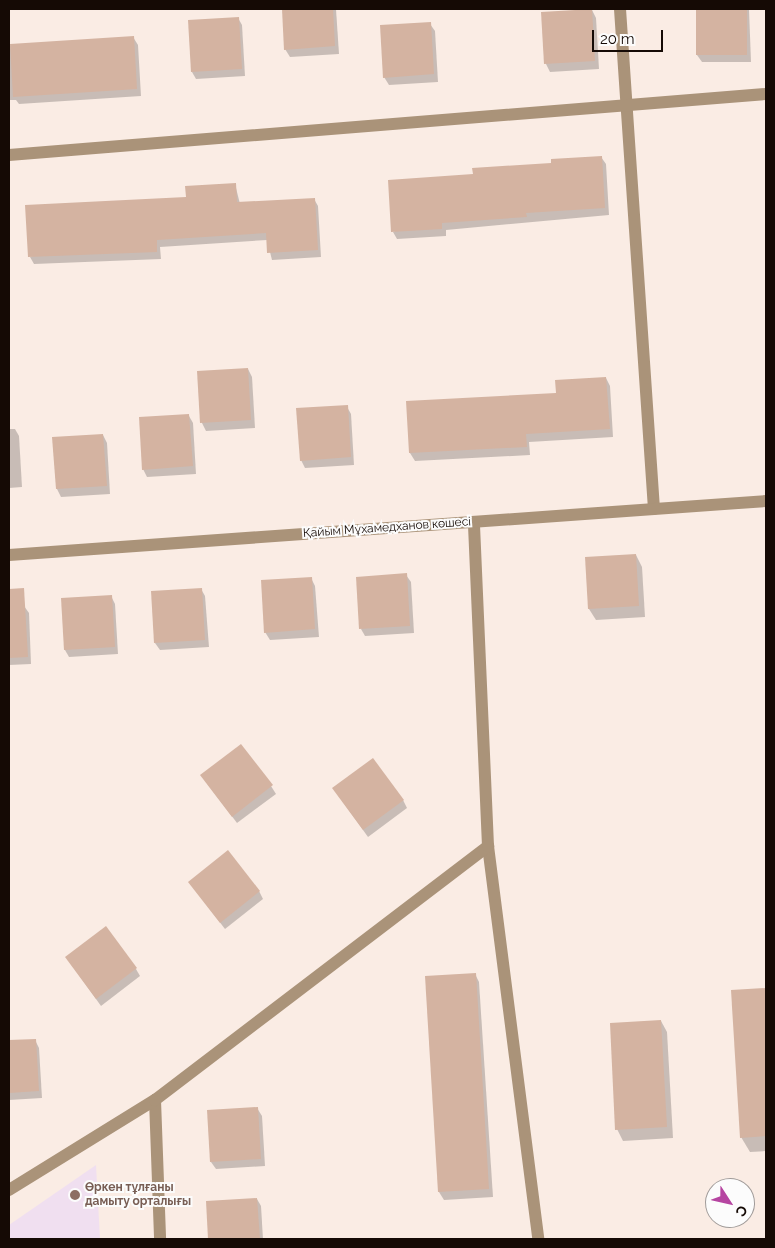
<!DOCTYPE html>
<html>
<head>
<meta charset="utf-8">
<style>
  body { margin:0 }
  #map { position:relative; width:775px; height:1248px; overflow:hidden; background:#faece4; font-family:Raleway,sans-serif }
  div>[style] { position:absolute }
  .education>* { inset:0; background:#f0dff0 }
  .shadow>* { inset:0; background:#0003 }
  .building>* { inset:0; background:#d4b3a1 }
  .minor>* { height:12px; margin:-6px; padding:0 6px; transform-origin:6px; border-radius:6px; background:#aa9379 }
  .tertiary>* { height:12px; margin:-6px; padding:0 6px; transform-origin:6px; border-radius:6px; background:#aa9379 }
  .dots>* { width:14px; height:14px; translate:-50% -50%; box-sizing:border-box; border:2px solid #fcfcfc; border-radius:50% }
  span { translate:-50% -50%; white-space:nowrap; text-align:center; line-height:1.15; -webkit-text-stroke:4px #fcfcfc; paint-order:stroke }
  .street-label { font-size:12px; color:#150a05 }
  .education-label { font-size:12px; color:#785e54; font-weight:700 }
  .left { translate:0 -50%; text-align:left }
  .frame { position:absolute; inset:0; border:10px solid #150a05; pointer-events:none }
  .north { position:absolute; left:705px; top:1178px; width:50px; height:50px; box-sizing:border-box; background:#fcfcfc; border:1px solid #a09b99; border-radius:50%; rotate:125deg; font-size:14px; font-weight:700; line-height:20px; text-align:center; color:#150a05 }
  .north::after { content:''; display:block; margin:auto; width:18px; height:22px; background:#b645a1; clip-path:polygon(50% 0,100% 100%,50% 72%,0 100%) }
  .scale { position:absolute; left:592px; top:30px; width:71px; height:22px; box-sizing:border-box; border:2px solid #150a05; border-top:0; padding-left:6px; font-size:15px; line-height:18px; white-space:nowrap; color:#150a05; -webkit-text-stroke:4px #fcfcfc; paint-order:stroke }
</style>
</head>
<body>
<div id="map">
  <div class="education">
    <i style="clip-path:polygon(96px 1165px,100px 1239px,9px 1239px,9px 1225px)"></i>
  </div>
  <div class="shadow">
    <i style="clip-path:polygon(283px 9px,336px 9px,339px 54px,290px 57px,285px 49px)"></i>
    <i style="clip-path:polygon(697px 9px,749px 9px,751px 62px,702px 62px,697px 55px)"></i>
    <i style="clip-path:polygon(592px 10px,596px 18px,599px 69px,550px 72px,546px 64px,543px 14px)"></i>
    <i style="clip-path:polygon(238px 18px,242px 25px,245px 76px,196px 79px,192px 72px)"></i>
    <i style="clip-path:polygon(430px 24px,435px 31px,438px 82px,389px 85px,384px 77px)"></i>
    <i style="clip-path:polygon(133px 37px,138px 45px,141px 96px,19px 104px,16px 100px,9px 100px,9px 46px)"></i>
    <i style="clip-path:polygon(601px 157px,606px 164px,609px 215px,446px 230px,446px 236px,397px 239px,393px 232px,553px 164px)"></i>
    <i style="clip-path:polygon(235px 184px,240px 204px,314px 199px,318px 206px,321px 257px,272px 260px,267px 240px,160px 247px,161px 259px,34px 264px,30px 257px)"></i>
    <i style="clip-path:polygon(248px 369px,252px 377px,255px 428px,206px 431px,202px 423px,199px 372px)"></i>
    <i style="clip-path:polygon(606px 378px,610px 386px,613px 437px,529px 442px,530px 455px,415px 461px,410px 453px,407px 402px,557px 395px)"></i>
    <i style="clip-path:polygon(347px 407px,351px 414px,354px 465px,305px 468px,301px 460px)"></i>
    <i style="clip-path:polygon(189px 416px,193px 423px,196px 474px,147px 477px,143px 469px)"></i>
    <i style="clip-path:polygon(9px 429px,15px 429px,19px 436px,22px 487px,9px 488px)"></i>
    <i style="clip-path:polygon(103px 435px,107px 443px,110px 494px,61px 497px,57px 489px,54px 438px)"></i>
    <i style="clip-path:polygon(636px 555px,642px 567px,645px 617px,596px 620px,589px 609px,586px 558px)"></i>
    <i style="clip-path:polygon(406px 575px,411px 582px,414px 633px,365px 636px,361px 629px)"></i>
    <i style="clip-path:polygon(311px 578px,315px 586px,319px 637px,270px 640px,265px 632px)"></i>
    <i style="clip-path:polygon(201px 589px,205px 596px,209px 647px,160px 650px,155px 643px)"></i>
    <i style="clip-path:polygon(111px 596px,115px 604px,118px 654px,69px 657px,65px 650px,62px 599px)"></i>
    <i style="clip-path:polygon(24px 606px,29px 613px,31px 664px,9px 665px,9px 607px)"></i>
    <i style="clip-path:polygon(206px 782px,271px 786px,276px 794px,237px 823px)"></i>
    <i style="clip-path:polygon(338px 795px,403px 800px,407px 808px,368px 837px)"></i>
    <i style="clip-path:polygon(189px 882px,259px 891px,263px 899px,225px 929px)"></i>
    <i style="clip-path:polygon(66px 957px,136px 969px,140px 976px,101px 1006px)"></i>
    <i style="clip-path:polygon(475px 974px,479px 982px,493px 1197px,444px 1200px,439px 1192px,426px 977px)"></i>
    <i style="clip-path:polygon(766px 989px,766px 1151px,750px 1152px,741px 1137px,732px 991px)"></i>
    <i style="clip-path:polygon(661px 1021px,667px 1032px,673px 1138px,623px 1141px,617px 1129px)"></i>
    <i style="clip-path:polygon(35px 1040px,39px 1048px,42px 1098px,9px 1100px,9px 1042px)"></i>
    <i style="clip-path:polygon(257px 1108px,262px 1116px,265px 1166px,216px 1169px,211px 1162px)"></i>
    <i style="clip-path:polygon(257px 1199px,261px 1206px,263px 1239px,210px 1239px,208px 1202px)"></i>
  </div>
  <div class="building">
    <i style="clip-path:polygon(282px 9px,333px 9px,335px 46px,284px 50px)"></i>
    <i style="clip-path:polygon(592px 9px,595px 61px,544px 64px,541px 12px)"></i>
    <i style="clip-path:polygon(696px 9px,747px 9px,747px 55px,696px 55px)"></i>
    <i style="clip-path:polygon(239px 17px,242px 69px,191px 72px,188px 20px)"></i>
    <i style="clip-path:polygon(431px 22px,434px 74px,383px 78px,380px 25px)"></i>
    <i style="clip-path:polygon(134px 36px,137px 89px,13px 97px,10px 44px)"></i>
    <i style="clip-path:polygon(602px 156px,605px 208px,526px 213px,527px 217px,442px 223px,442px 229px,391px 232px,388px 180px,473px 174px,472px 168px,551px 163px,551px 159px)"></i>
    <i style="clip-path:polygon(236px 183px,237px 202px,315px 198px,318px 250px,267px 253px,266px 233px,157px 240px,157px 252px,28px 257px,25px 205px,186px 197px,185px 186px)"></i>
    <i style="clip-path:polygon(248px 368px,251px 420px,200px 423px,197px 371px)"></i>
    <i style="clip-path:polygon(606px 377px,610px 429px,526px 434px,527px 447px,409px 453px,406px 401px,556px 393px,555px 380px)"></i>
    <i style="clip-path:polygon(348px 405px,351px 457px,300px 461px,296px 408px)"></i>
    <i style="clip-path:polygon(189px 414px,193px 466px,142px 470px,139px 417px)"></i>
    <i style="clip-path:polygon(103px 434px,107px 486px,56px 489px,52px 437px)"></i>
    <i style="clip-path:polygon(636px 554px,639px 606px,588px 609px,585px 557px)"></i>
    <i style="clip-path:polygon(407px 573px,410px 626px,359px 629px,356px 577px)"></i>
    <i style="clip-path:polygon(312px 577px,315px 629px,264px 633px,261px 580px)"></i>
    <i style="clip-path:polygon(24px 588px,28px 657px,9px 658px,9px 589px)"></i>
    <i style="clip-path:polygon(202px 588px,205px 640px,154px 643px,151px 591px)"></i>
    <i style="clip-path:polygon(112px 595px,115px 647px,64px 650px,61px 598px)"></i>
    <i style="clip-path:polygon(241px 744px,273px 785px,232px 817px,200px 775px)"></i>
    <i style="clip-path:polygon(373px 758px,404px 800px,363px 830px,332px 788px)"></i>
    <i style="clip-path:polygon(228px 850px,260px 891px,220px 923px,188px 882px)"></i>
    <i style="clip-path:polygon(106px 926px,137px 968px,96px 999px,65px 957px)"></i>
    <i style="clip-path:polygon(476px 973px,489px 1189px,438px 1192px,425px 976px)"></i>
    <i style="clip-path:polygon(766px 988px,766px 1136px,740px 1138px,731px 990px)"></i>
    <i style="clip-path:polygon(661px 1020px,667px 1127px,615px 1130px,610px 1023px)"></i>
    <i style="clip-path:polygon(36px 1039px,39px 1091px,9px 1093px,9px 1040px)"></i>
    <i style="clip-path:polygon(258px 1107px,261px 1159px,210px 1162px,207px 1110px)"></i>
    <i style="clip-path:polygon(257px 1198px,260px 1239px,208px 1239px,206px 1201px)"></i>
  </div>
  <div class="minor">
    <i style="left:620px;top:9px;width:501px;rotate:86.11deg"></i>
    <i style="left:9px;top:155px;width:759px;rotate:-4.61deg"></i>
    <i style="left:488px;top:846px;width:396px;rotate:82.7deg"></i>
    <i style="left:155px;top:1100px;width:139px;rotate:87.9deg"></i>
    <i style="left:9px;top:1190px;width:172px;rotate:-31.7deg"></i>
    <i style="left:155px;top:1100px;width:419px;rotate:-37.3deg"></i>
    <i style="left:488px;top:846px;width:324px;rotate:-92.5deg"></i>
  </div>
  <div class="tertiary">
    <i style="left:9px;top:555px;width:759px;rotate:-4.08deg"></i>
  </div>
  <div class="dots">
    <i style="left:75px;top:1195px;background:#8d6e63"></i>
  </div>
  <div class="street-label">
    <span style="left:387px;top:528px;rotate:-4deg">Қайым Мұхамедханов көшесі</span>
  </div>
  <div class="education-label">
    <span class="left" style="left:85px;top:1195px">Өркен тұлғаны<br>дамыту орталығы</span>
  </div>
  <div class="frame"></div>
  <div class="north">С</div>
  <div class="scale">20 m</div>
</div>
</body>
</html>
